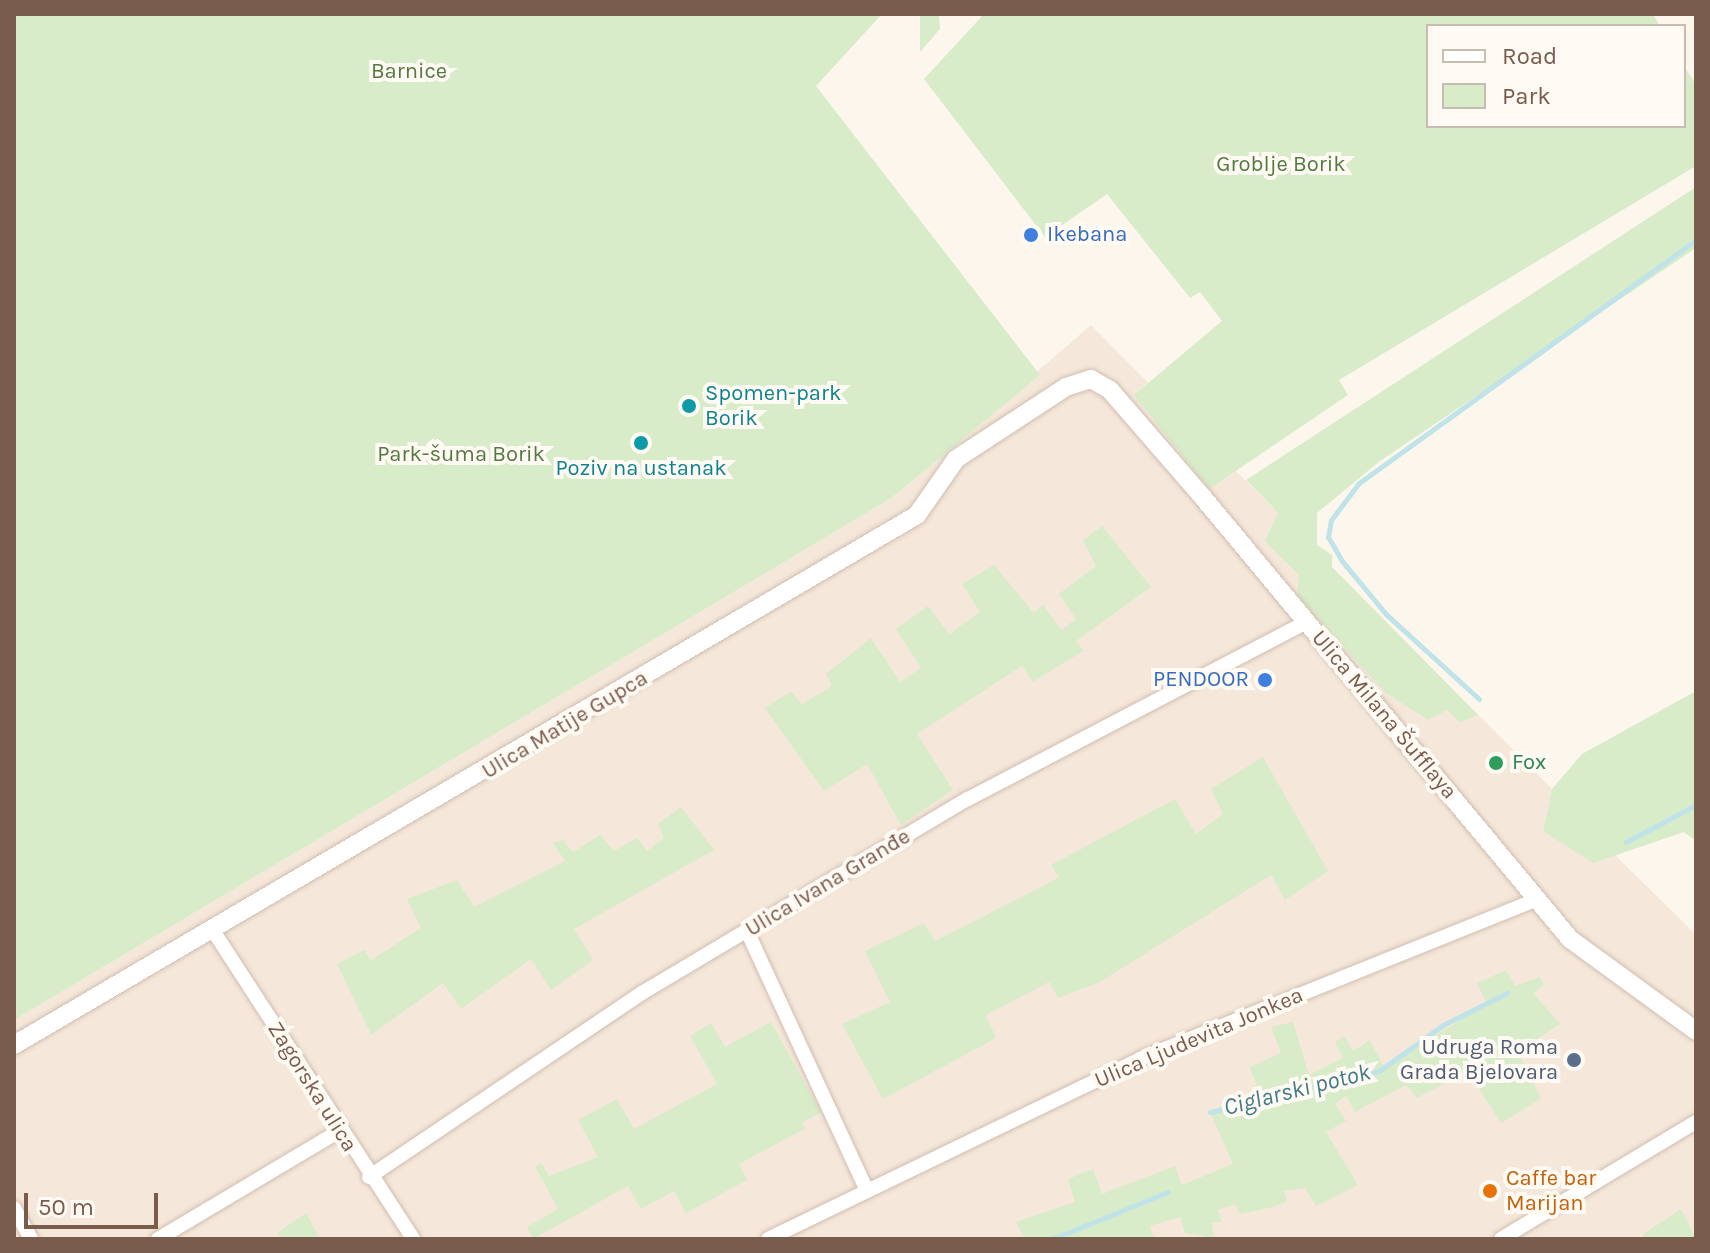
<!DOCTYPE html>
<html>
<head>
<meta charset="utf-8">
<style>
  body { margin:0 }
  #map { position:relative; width:1710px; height:1253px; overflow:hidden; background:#fdf6ec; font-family:Karla,sans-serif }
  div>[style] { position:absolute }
  .residential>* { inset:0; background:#f5e8da }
  .green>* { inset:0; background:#d8ecc9 }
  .stream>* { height:5px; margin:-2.5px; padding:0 2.5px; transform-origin:2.5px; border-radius:2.5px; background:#bfe3e8 }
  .roads { filter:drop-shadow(0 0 2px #d1beb0) drop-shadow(0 0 2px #d1beb0) }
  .minor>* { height:14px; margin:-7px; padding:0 7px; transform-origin:7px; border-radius:7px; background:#fff }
  .tertiary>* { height:18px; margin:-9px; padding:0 9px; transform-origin:9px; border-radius:9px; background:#fff }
  .dots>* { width:22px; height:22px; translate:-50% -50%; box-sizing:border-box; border:4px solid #fffaf3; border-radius:50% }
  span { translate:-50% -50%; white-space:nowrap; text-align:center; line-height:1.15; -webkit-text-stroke:8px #fffaf3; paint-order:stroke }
  .park-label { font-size:22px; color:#537a41 }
  .shop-label { font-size:22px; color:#366cbe }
  .left { translate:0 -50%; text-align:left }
  .right { translate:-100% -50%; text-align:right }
  .culture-label { font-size:22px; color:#0d838f }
  .street-label { font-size:22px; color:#7a5c4d }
  .leisure-label { font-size:22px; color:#27864d }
  .service-label { font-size:22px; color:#4e5e75 }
  .food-label { font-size:22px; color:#c56008 }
  .water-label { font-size:24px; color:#437c86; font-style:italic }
  .frame { position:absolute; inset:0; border:16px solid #7a5c4d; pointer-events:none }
  .legend { position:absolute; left:1426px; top:24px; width:260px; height:104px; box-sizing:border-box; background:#fffaf3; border:2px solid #cabbb1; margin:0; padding:10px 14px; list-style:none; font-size:24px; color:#7a5c4d }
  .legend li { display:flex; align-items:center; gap:16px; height:40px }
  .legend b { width:40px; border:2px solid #cabbb1 }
  .scale { position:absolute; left:24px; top:1193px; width:134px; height:36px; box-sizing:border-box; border:4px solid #7a5c4d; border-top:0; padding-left:10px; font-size:24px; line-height:28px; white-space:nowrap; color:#7a5c4d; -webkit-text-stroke:6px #fffaf3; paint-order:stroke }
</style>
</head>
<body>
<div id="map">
  <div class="residential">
    <i style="clip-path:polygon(1091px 325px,1552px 789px,1543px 831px,1601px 858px,1611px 851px,1696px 935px,1696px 1239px,14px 1239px,14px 1020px,890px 499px)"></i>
  </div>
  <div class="green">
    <i style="clip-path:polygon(14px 14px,882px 14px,816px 86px,1040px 375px,890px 499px,14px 1020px)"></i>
    <i style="clip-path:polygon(920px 14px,939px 14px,940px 29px,920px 52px)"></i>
    <i style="clip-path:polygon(984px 14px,1653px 14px,1660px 26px,1428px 26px,1428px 126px,1684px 126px,1684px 66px,1696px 85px,1696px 166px,1339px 380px,1348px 395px,1209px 489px,1134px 395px,1222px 321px,1200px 292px,1190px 298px,1107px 194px,1045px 237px,924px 79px)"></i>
    <i style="clip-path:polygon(1696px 187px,1696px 248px,1380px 461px,1317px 513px,1317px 545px,1332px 555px,1332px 567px,1478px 715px,1460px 722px,1447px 710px,1428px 720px,1386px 693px,1297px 596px,1299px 575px,1265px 541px,1278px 513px,1246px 480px)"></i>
    <i style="clip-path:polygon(1102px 526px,1151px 587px,1076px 641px,1083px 651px,1033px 682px,1022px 666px,917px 734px,953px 790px,901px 825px,867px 764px,824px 791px,765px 708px,791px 691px,802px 704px,832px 686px,826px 674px,871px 638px,900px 682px,921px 668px,896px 629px,928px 606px,949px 634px,980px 612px,962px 584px,994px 565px,1034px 613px,1043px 605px,1061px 630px,1076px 619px,1059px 594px,1096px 566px,1083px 540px)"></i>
    <i style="clip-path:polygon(1696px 691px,1696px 841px,1684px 832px,1593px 863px,1543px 831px,1552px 789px,1582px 754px)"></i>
    <i style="clip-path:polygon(1263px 757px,1328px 871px,1285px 900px,1271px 875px,1100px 982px,1058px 998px,1049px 982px,986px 1015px,996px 1038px,883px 1099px,842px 1024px,890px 1002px,865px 951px,924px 923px,935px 941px,1043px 886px,1059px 877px,1051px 865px,1175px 799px,1196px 834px,1223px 814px,1211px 789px)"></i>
    <i style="clip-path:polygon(681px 807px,714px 850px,574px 929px,593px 960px,551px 990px,531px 959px,461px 1009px,443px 983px,371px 1035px,337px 964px,364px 950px,371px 960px,421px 928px,407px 899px,457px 880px,474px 907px,565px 861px,553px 843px,563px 840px,573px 852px,600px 835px,614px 851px,637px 838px,647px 851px,664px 838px,658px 824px)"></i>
    <i style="clip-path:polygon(1506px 970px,1515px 986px,1539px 977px,1544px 984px,1534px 994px,1560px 1024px,1518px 1052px,1541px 1098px,1501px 1123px,1468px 1071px,1417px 1098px,1406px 1085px,1355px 1112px,1346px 1096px,1335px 1104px,1346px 1121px,1326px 1132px,1358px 1185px,1316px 1206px,1305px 1188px,1284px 1191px,1287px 1202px,1273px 1207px,1240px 1214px,1235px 1204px,1218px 1210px,1222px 1222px,1212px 1223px,1214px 1238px,1185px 1233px,1180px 1217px,1150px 1226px,1154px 1239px,1025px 1239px,1016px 1222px,1075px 1202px,1068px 1179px,1093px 1169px,1102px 1194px,1175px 1166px,1182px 1185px,1233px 1164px,1210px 1112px,1260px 1096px,1250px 1067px,1281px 1053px,1271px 1027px,1293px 1022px,1309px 1075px,1343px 1058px,1335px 1042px,1344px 1036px,1353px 1051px,1370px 1040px,1384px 1067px,1487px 1004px,1477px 983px)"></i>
    <i style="clip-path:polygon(771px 1022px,821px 1112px,801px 1123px,806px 1128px,739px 1164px,747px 1180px,686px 1213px,674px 1191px,641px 1209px,628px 1186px,533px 1239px,527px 1227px,558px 1209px,535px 1166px,541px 1163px,549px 1176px,598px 1157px,578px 1120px,617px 1099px,634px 1129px,717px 1084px,690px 1036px,711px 1023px,725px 1047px)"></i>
    <i style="clip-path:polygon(1681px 1209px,1696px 1239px,1640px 1239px,1645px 1233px)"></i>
    <i style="clip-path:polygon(306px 1213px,320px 1239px,282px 1239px,278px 1232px)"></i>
  </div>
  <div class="stream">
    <i style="left:1479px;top:699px;width:126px;rotate:-137.6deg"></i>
    <i style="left:1386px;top:614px;width:69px;rotate:-129.7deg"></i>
    <i style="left:1342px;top:561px;width:28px;rotate:-120deg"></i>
    <i style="left:1328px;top:537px;width:17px;rotate:-80deg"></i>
    <i style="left:1331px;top:520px;width:46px;rotate:-52.9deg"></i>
    <i style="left:1359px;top:483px;width:415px;rotate:-35.8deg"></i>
    <i style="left:1626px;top:842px;width:79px;rotate:-27.9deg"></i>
    <i style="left:1210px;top:1112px;width:174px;rotate:-13.6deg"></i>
    <i style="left:1379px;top:1071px;width:79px;rotate:-35.7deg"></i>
    <i style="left:1443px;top:1025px;width:72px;rotate:-26.6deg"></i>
    <i style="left:1052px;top:1239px;width:125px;rotate:-22.1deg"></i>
  </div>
  <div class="roads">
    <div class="minor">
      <i style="left:747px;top:931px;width:286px;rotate:65.2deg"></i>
      <i style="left:214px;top:932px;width:366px;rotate:57deg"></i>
      <i style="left:369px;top:1177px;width:329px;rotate:-34deg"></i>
      <i style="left:642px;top:993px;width:379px;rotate:-30.8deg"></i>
      <i style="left:968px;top:799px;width:382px;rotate:-27.6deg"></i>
      <i style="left:14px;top:1208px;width:35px;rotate:61deg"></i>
      <i style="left:158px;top:1239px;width:211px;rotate:-30.8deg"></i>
      <i style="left:768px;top:1239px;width:413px;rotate:-25.8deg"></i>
      <i style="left:1140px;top:1059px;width:429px;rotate:-21.9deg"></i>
      <i style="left:1501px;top:1239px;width:227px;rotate:-31deg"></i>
    </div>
    <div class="tertiary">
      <i style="left:14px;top:1045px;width:1047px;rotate:-30.41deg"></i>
      <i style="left:917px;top:515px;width:68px;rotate:-55.1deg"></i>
      <i style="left:956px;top:459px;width:131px;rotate:-33.2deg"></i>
      <i style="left:1066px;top:387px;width:26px;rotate:-18deg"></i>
      <i style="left:1091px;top:379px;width:22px;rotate:30deg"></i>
      <i style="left:1110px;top:390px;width:139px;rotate:49.1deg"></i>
      <i style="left:1201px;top:495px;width:577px;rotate:50.27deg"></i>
      <i style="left:1570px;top:939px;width:156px;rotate:36.1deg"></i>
    </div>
  </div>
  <div class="dots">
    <i style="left:1031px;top:235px;background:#3f7fe0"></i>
    <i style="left:689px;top:406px;background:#0f9aa8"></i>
    <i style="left:641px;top:443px;background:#0f9aa8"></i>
    <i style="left:1265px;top:680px;background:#3f7fe0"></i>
    <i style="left:1496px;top:763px;background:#2e9e5b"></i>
    <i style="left:1574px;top:1060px;background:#5c6f8a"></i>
    <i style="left:1490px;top:1191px;background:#e8710a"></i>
  </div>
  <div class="park-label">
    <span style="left:409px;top:72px">Barnice</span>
    <span style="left:1281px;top:165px">Groblje Borik</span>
    <span style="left:461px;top:455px">Park-šuma Borik</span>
  </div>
  <div class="shop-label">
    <span class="left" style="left:1047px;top:235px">Ikebana</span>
    <span class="right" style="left:1249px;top:680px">PENDOOR</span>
  </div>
  <div class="culture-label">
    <span class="left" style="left:705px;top:406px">Spomen-park<br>Borik</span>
    <span style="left:641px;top:469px">Poziv na ustanak</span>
  </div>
  <div class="street-label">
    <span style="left:1384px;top:715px;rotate:50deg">Ulica Milana Šufflaya</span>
    <span style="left:565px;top:725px;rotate:-31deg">Ulica Matije Gupca</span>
    <span style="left:828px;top:883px;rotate:-31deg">Ulica Ivana Granđe</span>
    <span style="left:1199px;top:1038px;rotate:-23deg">Ulica Ljudevita Jonkea</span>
    <span style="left:312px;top:1087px;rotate:58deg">Zagorska ulica</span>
  </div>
  <div class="leisure-label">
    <span class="left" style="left:1512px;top:763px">Fox</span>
  </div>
  <div class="service-label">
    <span class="right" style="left:1558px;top:1060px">Udruga Roma<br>Grada Bjelovara</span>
  </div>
  <div class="food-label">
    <span class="left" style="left:1506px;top:1191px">Caffe bar<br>Marijan</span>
  </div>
  <div class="water-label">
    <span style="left:1297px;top:1090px;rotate:-14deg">Ciglarski potok</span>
  </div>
  <div class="frame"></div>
  <ul class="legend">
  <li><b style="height:10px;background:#fff"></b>Road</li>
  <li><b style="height:22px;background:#d8ecc9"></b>Park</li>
  </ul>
  <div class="scale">50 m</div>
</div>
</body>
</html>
